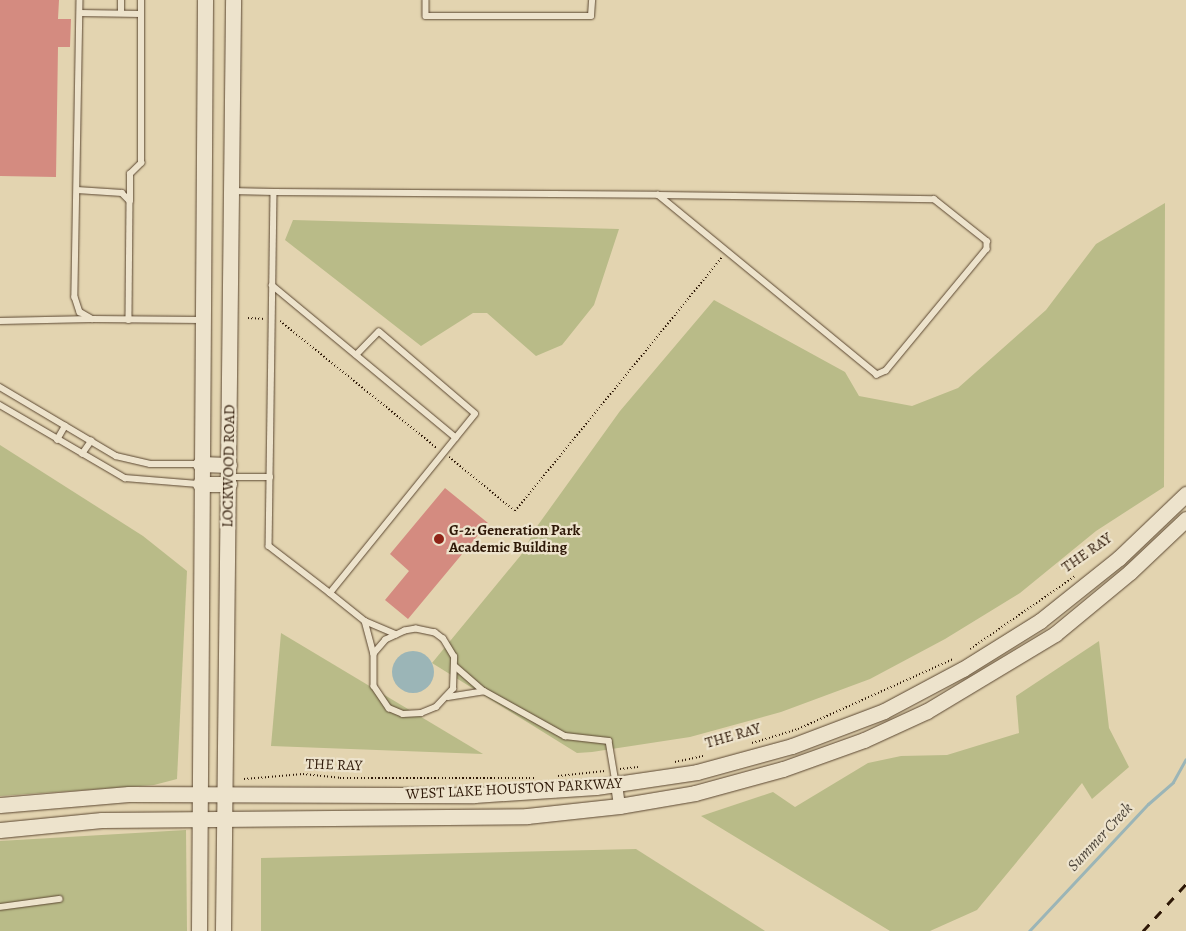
<!DOCTYPE html>
<html>
<head>
<meta charset="utf-8">
<style>
  body { margin:0 }
  #map { position:relative; width:1186px; height:931px; overflow:hidden; background:#e3d4b0; font-family:Alegreya,serif }
  div>[style] { position:absolute }
  .green>* { inset:0; background:#b9bb88 }
  .water>* { inset:0; background:#9bb5b7 }
  .round { border-radius:50% }
  .stream>* { height:3px; margin:-1.5px; padding:0 1.5px; transform-origin:1.5px; border-radius:1.5px; background:#9bb5b7 }
  .building>* { inset:0; background:#d48b80 }
  .path>* { height:2px; margin-top:-1px; transform-origin:0; background:repeating-linear-gradient(90deg,#2e1807 0 1px,transparent 0 3.5px) }
  .roads { filter:drop-shadow(0 0 1px #5b4731) drop-shadow(0 0 1px #5b4731) }
  .lane>* { height:5.5px; margin:-2.75px; padding:0 2.75px; transform-origin:2.75px; border-radius:2.75px; background:#ede3cc }
  .street>* { height:11px; margin:-5.5px; padding:0 5.5px; transform-origin:5.5px; border-radius:5.5px; background:#ede3cc }
  .secondary>* { height:15px; margin:-7.5px; padding:0 7.5px; transform-origin:7.5px; border-radius:7.5px; background:#ede3cc }
  .rail>* { height:3px; margin-top:-1.5px; transform-origin:0; background:repeating-linear-gradient(90deg,#2e1807 0 9px,transparent 0 18px) }
  .dots>* { width:14px; height:14px; translate:-50% -50%; box-sizing:border-box; border:2px solid #ede3cc; border-radius:50% }
  span { translate:-50% -50%; white-space:nowrap; text-align:center; line-height:1.15; -webkit-text-stroke:4.5px #ede3cc; paint-order:stroke }
  .street-label { font-size:15px; color:#2e1807 }
  .poi-label { font-size:15px; color:#2e1807; font-weight:700 }
  .left { translate:0 -50%; text-align:left }
  .water-label { font-size:16px; color:#4f473c; font-style:italic }
</style>
</head>
<body>
<div id="map">
  <div class="green">
    <i style="clip-path:polygon(1165px 203px,1164px 487px,1096px 531px,1020px 593px,945px 639px,870px 679px,781px 712px,690px 737px,592px 752px,577px 753px,432px 663px,521px 555px,538px 525px,620px 411px,714px 300px,845px 372px,859px 396px,912px 406px,958px 388px,1046px 310px,1096px 244px)"></i>
    <i style="clip-path:polygon(293px 220px,619px 229px,594px 305px,562px 345px,536px 356px,487px 313px,473px 313px,421px 346px,285px 240px)"></i>
    <i style="clip-path:polygon(0 445px,143px 536px,187px 571px,177px 779px,154px 785px,0 796px)"></i>
    <i style="clip-path:polygon(281px 633px,483px 754px,271px 746px)"></i>
    <i style="clip-path:polygon(1099px 641px,1109px 728px,1129px 767px,1092px 799px,1082px 783px,977px 910px,930px 931px,890px 931px,701px 816px,773px 792px,795px 807px,868px 763px,901px 756px,947px 755px,1019px 733px,1016px 696px)"></i>
    <i style="clip-path:polygon(186px 830px,187px 931px,0 931px,0 841px)"></i>
    <i style="clip-path:polygon(636px 849px,765px 931px,261px 931px,261px 858px)"></i>
  </div>
  <div class="water">
    <i class="round" style="left:392px;top:651px;width:42px;height:42px"></i>
  </div>
  <div class="stream">
    <i style="left:1029px;top:931px;width:174px;rotate:-46.9deg"></i>
    <i style="left:1148px;top:804px;width:33px;rotate:-41deg"></i>
    <i style="left:1173px;top:782px;width:26px;rotate:-61deg"></i>
  </div>
  <div class="building">
    <i style="clip-path:polygon(0 0,59px 0,58px 19px,71px 19px,70px 47px,58px 47px,56px 177px,0 176px)"></i>
    <i style="clip-path:polygon(445px 488px,488px 523px,408px 619px,385px 600px,409px 571px,390px 554px)"></i>
  </div>
  <div class="path">
    <i style="left:248px;top:318px;width:17px;rotate:3deg"></i>
    <i style="left:280px;top:321px;width:202px;rotate:39deg"></i>
    <i style="left:449px;top:457px;width:85px;rotate:39.3deg"></i>
    <i style="left:515px;top:511px;width:328px;rotate:-50.8deg"></i>
    <i style="left:970px;top:649px;width:128px;rotate:-34.8deg"></i>
    <i style="left:752px;top:743px;width:48px;rotate:-16.9deg"></i>
    <i style="left:798px;top:729px;width:170px;rotate:-24.3deg"></i>
    <i style="left:675px;top:762px;width:30px;rotate:-12deg"></i>
    <i style="left:620px;top:769px;width:18px;rotate:-6deg"></i>
    <i style="left:558px;top:776px;width:47px;rotate:-6.1deg"></i>
    <i style="left:244px;top:779px;width:59px;rotate:-4.8deg"></i>
    <i style="left:303px;top:774px;width:37px;rotate:6deg"></i>
    <i style="left:340px;top:778px;width:196px"></i>
  </div>
  <div class="roads">
    <div class="lane">
      <i style="left:80px;top:0;width:297px;rotate:91deg"></i>
      <i style="left:75px;top:297px;width:16px;rotate:72deg"></i>
      <i style="left:80px;top:312px;width:14px;rotate:30deg"></i>
      <i style="left:92px;top:319px;width:110px;rotate:0.5deg"></i>
      <i style="left:426px;top:0;width:16px;rotate:90deg"></i>
      <i style="left:426px;top:16px;width:165px"></i>
      <i style="left:591px;top:16px;width:16px;rotate:-86deg"></i>
      <i style="left:80px;top:13px;width:61px;rotate:0.9deg"></i>
      <i style="left:121px;top:13px;width:13px;rotate:-90deg"></i>
      <i style="left:77px;top:190px;width:45px;rotate:3.8deg"></i>
      <i style="left:122px;top:193px;width:11px;rotate:45deg"></i>
      <i style="left:130px;top:201px;width:119px;rotate:90.5deg"></i>
      <i style="left:231px;top:191px;width:43px;rotate:1.3deg"></i>
      <i style="left:274px;top:192px;width:354px;rotate:90.8deg"></i>
      <i style="left:269px;top:546px;width:77px;rotate:37.6deg"></i>
      <i style="left:330px;top:593px;width:230px;rotate:-51deg"></i>
      <i style="left:475px;top:414px;width:126px;rotate:-139.5deg"></i>
      <i style="left:379px;top:332px;width:32px;rotate:134deg"></i>
      <i style="left:274px;top:192px;width:384px;rotate:0.4deg"></i>
      <i style="left:658px;top:195px;width:76px;rotate:0.8deg"></i>
      <i style="left:734px;top:196px;width:200px;rotate:0.9deg"></i>
      <i style="left:934px;top:199px;width:68px;rotate:38.4deg"></i>
      <i style="left:987px;top:241px;width:8px;rotate:90deg"></i>
      <i style="left:987px;top:249px;width:158px;rotate:129.6deg"></i>
      <i style="left:886px;top:371px;width:10px;rotate:156deg"></i>
      <i style="left:877px;top:375px;width:283px;rotate:-140.6deg"></i>
      <i style="left:130px;top:201px;width:27px;rotate:-90deg"></i>
      <i style="left:130px;top:174px;width:16px;rotate:-45deg"></i>
      <i style="left:141px;top:163px;width:163px;rotate:-90deg"></i>
      <i style="left:272px;top:285px;width:239px;rotate:39.7deg"></i>
      <i style="left:0;top:321px;width:92px;rotate:-1.2deg"></i>
      <i style="left:0;top:387px;width:135px;rotate:30.7deg"></i>
      <i style="left:116px;top:456px;width:35px;rotate:13deg"></i>
      <i style="left:150px;top:464px;width:50px"></i>
      <i style="left:0;top:405px;width:145px;rotate:30.3deg"></i>
      <i style="left:125px;top:478px;width:73px;rotate:4.7deg"></i>
      <i style="left:57px;top:440px;width:16px;rotate:-60deg"></i>
      <i style="left:82px;top:454px;width:16px;rotate:-55deg"></i>
      <i style="left:230px;top:477px;width:40px"></i>
      <i style="left:330px;top:593px;width:45px;rotate:38.7deg"></i>
      <i style="left:365px;top:621px;width:34px;rotate:23deg"></i>
      <i style="left:365px;top:621px;width:34px;rotate:75deg"></i>
      <i style="left:374px;top:654px;width:32px;rotate:90deg"></i>
      <i style="left:374px;top:686px;width:27px;rotate:56deg"></i>
      <i style="left:389px;top:708px;width:15px;rotate:23deg"></i>
      <i style="left:403px;top:714px;width:18px;rotate:-3deg"></i>
      <i style="left:421px;top:713px;width:16px;rotate:-22deg"></i>
      <i style="left:436px;top:707px;width:25px;rotate:-47deg"></i>
      <i style="left:453px;top:689px;width:32px;rotate:-88deg"></i>
      <i style="left:454px;top:657px;width:21px;rotate:-121deg"></i>
      <i style="left:443px;top:639px;width:10px;rotate:-143deg"></i>
      <i style="left:435px;top:633px;width:19px;rotate:-168deg"></i>
      <i style="left:416px;top:629px;width:11px;rotate:170deg"></i>
      <i style="left:405px;top:631px;width:21px;rotate:155deg"></i>
      <i style="left:386px;top:640px;width:18px;rotate:131deg"></i>
      <i style="left:455px;top:666px;width:38px;rotate:41deg"></i>
      <i style="left:484px;top:691px;width:93px;rotate:29.1deg"></i>
      <i style="left:565px;top:736px;width:44px;rotate:6.5deg"></i>
      <i style="left:609px;top:741px;width:43px;rotate:80.5deg"></i>
      <i style="left:448px;top:697px;width:36px;rotate:-9deg"></i>
      <i style="left:0;top:907px;width:60px;rotate:-7.7deg"></i>
    </div>
    <div class="street">
      <i style="left:616px;top:784px;width:22px;rotate:82deg"></i>
    </div>
    <div class="secondary">
      <i style="left:200px;top:464px;width:29px;rotate:2deg"></i>
      <i style="left:200px;top:484px;width:29px"></i>
      <i style="left:0;top:805px;width:129px;rotate:-4.9deg"></i>
      <i style="left:129px;top:794px;width:345px;rotate:0.2deg"></i>
      <i style="left:474px;top:795px;width:122px;rotate:-3.8deg"></i>
      <i style="left:596px;top:787px;width:102px;rotate:-8.4deg"></i>
      <i style="left:697px;top:772px;width:98px;rotate:-15.3deg"></i>
      <i style="left:792px;top:746px;width:98px;rotate:-20.8deg"></i>
      <i style="left:884px;top:711px;width:89px;rotate:-28deg"></i>
      <i style="left:963px;top:669px;width:91px;rotate:-31.9deg"></i>
      <i style="left:1040px;top:621px;width:101px;rotate:-38.6deg"></i>
      <i style="left:1119px;top:558px;width:93px;rotate:-43.7deg"></i>
      <i style="left:0;top:830px;width:102px;rotate:-5.6deg"></i>
      <i style="left:102px;top:820px;width:425px;rotate:-0.5deg"></i>
      <i style="left:527px;top:816px;width:93px;rotate:-6.2deg"></i>
      <i style="left:619px;top:806px;width:77px;rotate:-9.7deg"></i>
      <i style="left:695px;top:793px;width:91px;rotate:-15.3deg"></i>
      <i style="left:783px;top:769px;width:86px;rotate:-19.7deg"></i>
      <i style="left:864px;top:740px;width:69px;rotate:-24.7deg"></i>
      <i style="left:927px;top:711px;width:149px;rotate:-31deg"></i>
      <i style="left:1055px;top:634px;width:97px;rotate:-39.6deg"></i>
      <i style="left:1130px;top:572px;width:77px;rotate:-43.4deg"></i>
      <i style="left:199px;top:931px;width:931px;rotate:-89.63deg"></i>
      <i style="left:223px;top:931px;width:931px;rotate:-89.38deg"></i>
    </div>
  </div>
  <div class="rail">
    <i style="left:1143px;top:931px;width:64px;rotate:-47.5deg"></i>
  </div>
  <div class="dots">
    <i style="left:439px;top:539px;background:#8f2418"></i>
  </div>
  <div class="street-label">
    <span style="left:229px;top:466px;rotate:-89deg">LOCKWOOD ROAD</span>
    <span style="left:1087px;top:553px;rotate:-35deg">THE RAY</span>
    <span style="left:733px;top:736px;rotate:-16deg">THE RAY</span>
    <span style="left:334px;top:765px;rotate:2deg">THE RAY</span>
    <span style="left:514px;top:789px;rotate:-3deg">WEST LAKE HOUSTON PARKWAY</span>
  </div>
  <div class="poi-label">
    <span class="left" style="left:449px;top:539px">G-2: Generation Park<br>Academic Building</span>
  </div>
  <div class="water-label">
    <span style="left:1100px;top:837px;rotate:-47deg">Summer Creek</span>
  </div>
</div>
</body>
</html>
